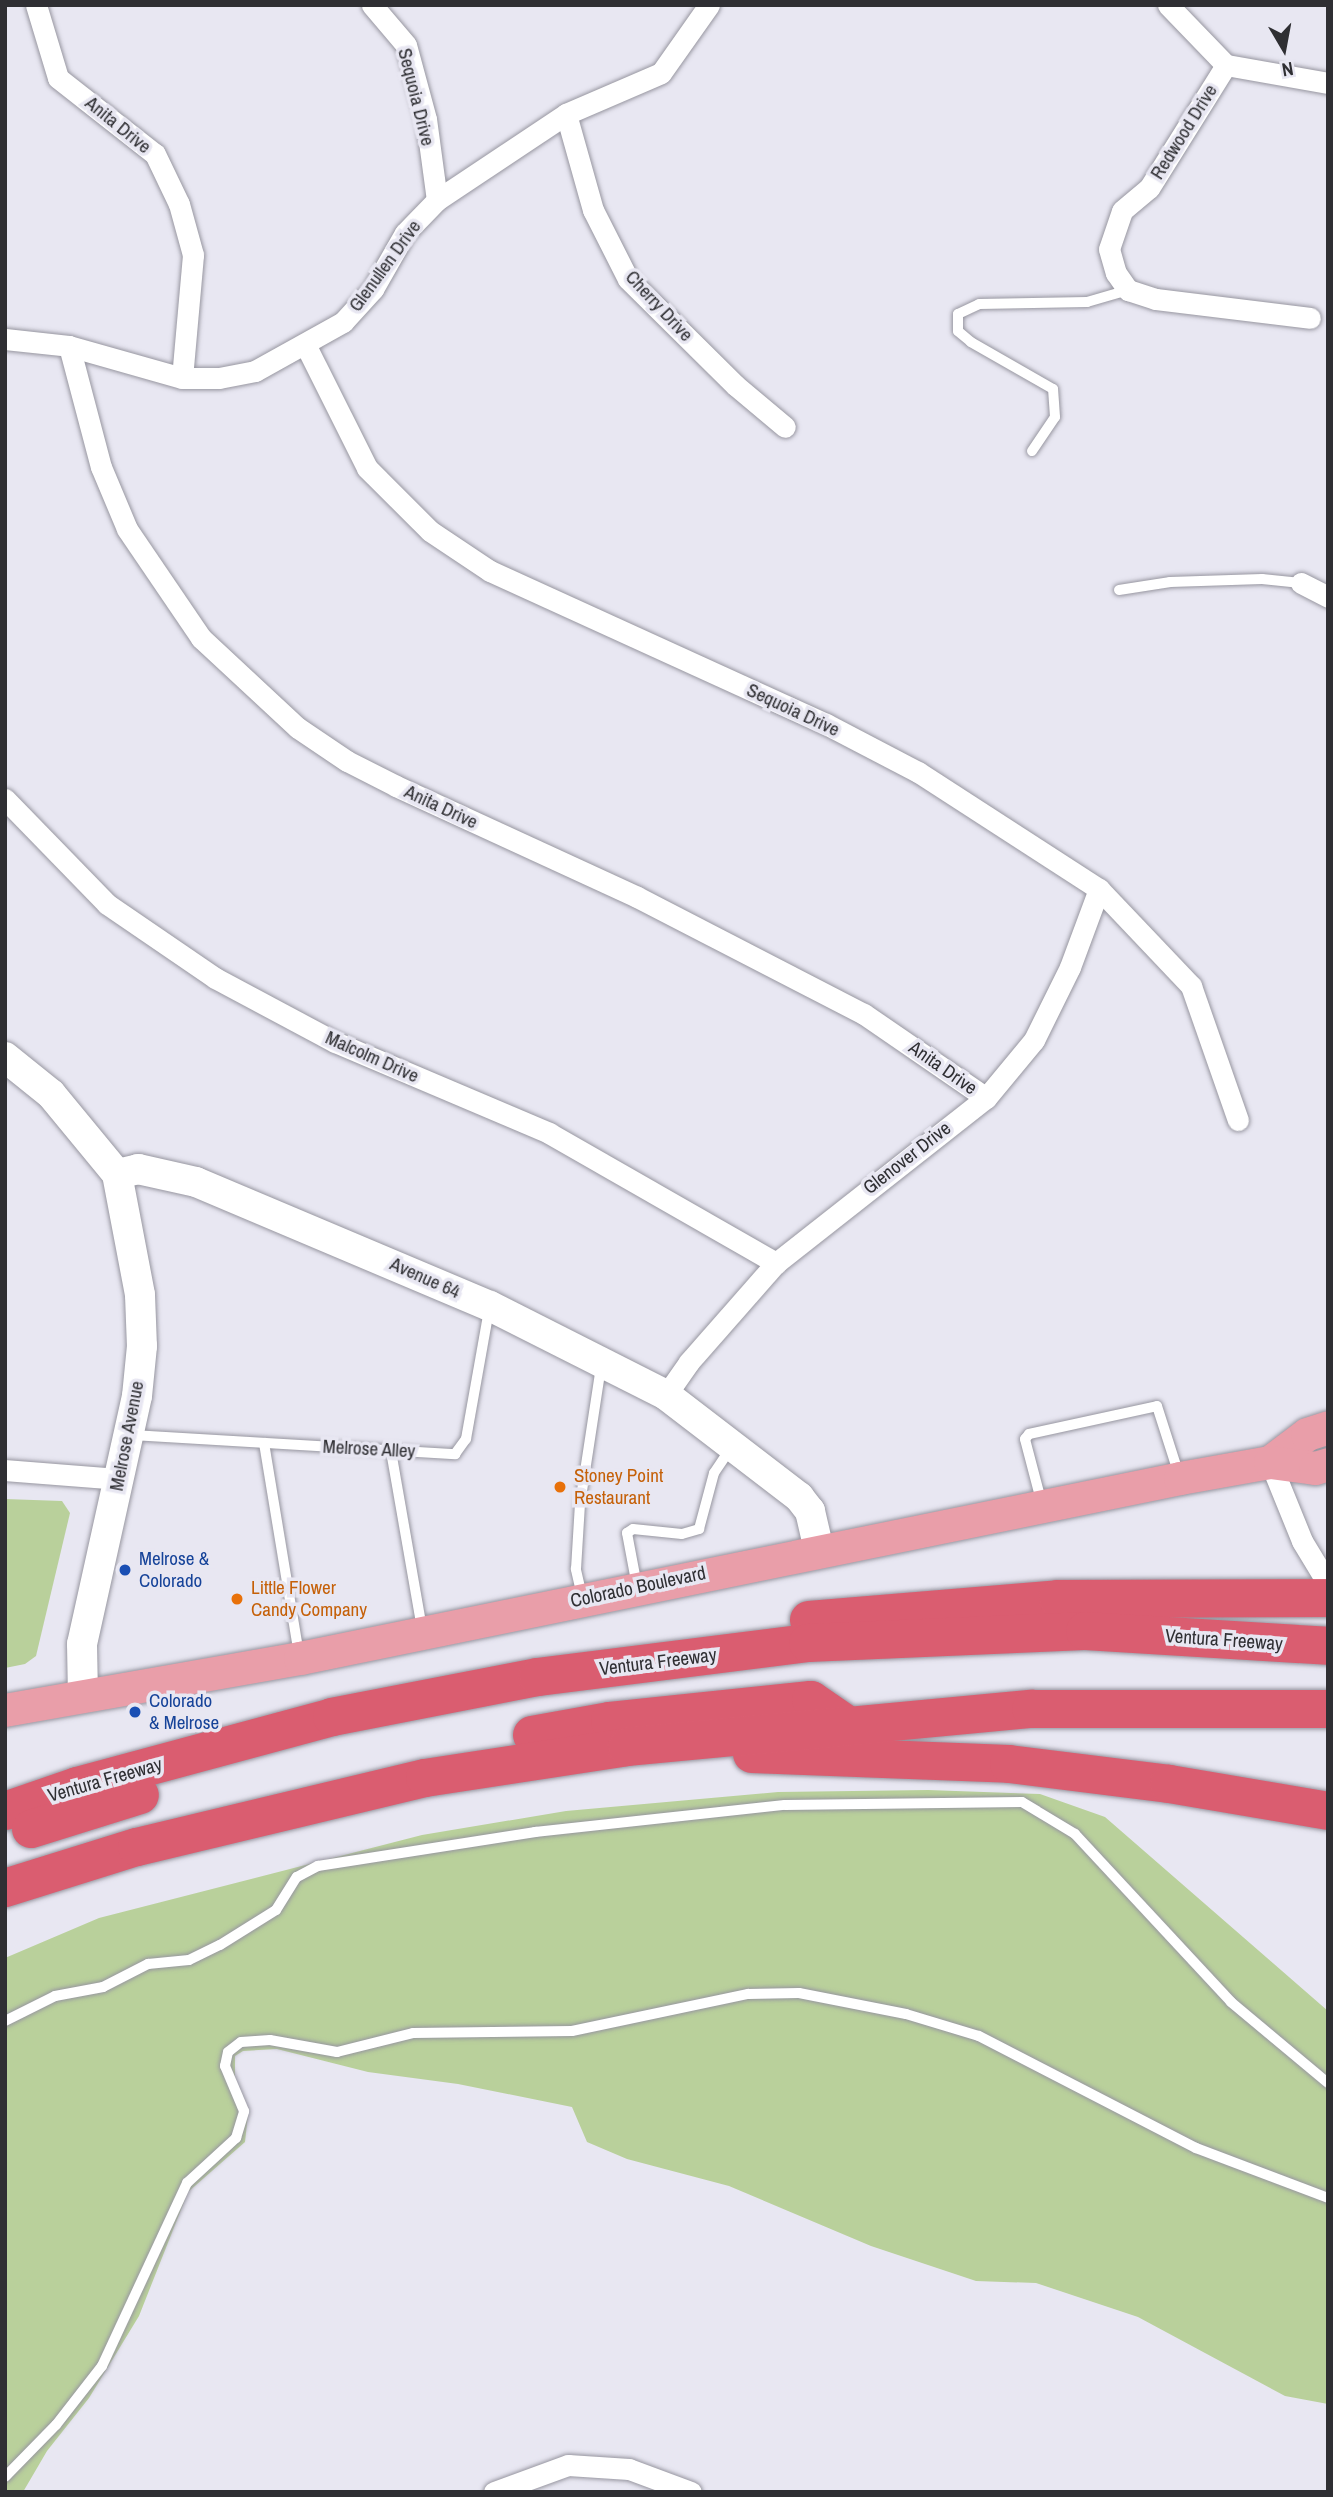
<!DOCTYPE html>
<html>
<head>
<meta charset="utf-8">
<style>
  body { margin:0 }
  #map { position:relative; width:1333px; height:2497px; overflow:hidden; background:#e8e7f2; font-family:"Archivo Narrow",sans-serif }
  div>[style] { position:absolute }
  .green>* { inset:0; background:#b9d09b }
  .roads { filter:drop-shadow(0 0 2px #9796a0) drop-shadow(0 0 2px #9796a0) }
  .lane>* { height:10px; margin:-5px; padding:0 5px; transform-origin:5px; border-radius:5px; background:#fff }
  .street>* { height:21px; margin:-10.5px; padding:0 10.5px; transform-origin:10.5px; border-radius:10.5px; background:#fff }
  .secondary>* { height:30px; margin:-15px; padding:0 15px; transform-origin:15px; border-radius:15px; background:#fff }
  .primary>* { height:33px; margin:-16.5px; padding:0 16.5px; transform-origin:16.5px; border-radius:16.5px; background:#e99ea9 }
  .highway>* { height:38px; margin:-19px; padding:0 19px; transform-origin:19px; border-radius:19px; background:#da5d70 }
  .dots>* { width:19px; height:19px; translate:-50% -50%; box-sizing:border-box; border:4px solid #e8e7f2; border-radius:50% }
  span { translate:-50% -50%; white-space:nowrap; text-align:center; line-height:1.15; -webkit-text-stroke:7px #e8e7f2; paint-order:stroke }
  .street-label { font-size:19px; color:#2f2f33 }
  .food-label { font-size:19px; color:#c56008 }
  .left { translate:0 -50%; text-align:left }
  .transit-label { font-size:19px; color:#164399 }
  .frame { position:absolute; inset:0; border:7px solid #2f2f33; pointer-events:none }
  .north { position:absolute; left:1249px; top:14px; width:70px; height:70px; -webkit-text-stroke:5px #e8e7f2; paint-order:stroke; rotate:170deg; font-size:19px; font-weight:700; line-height:28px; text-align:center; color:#2f2f33 }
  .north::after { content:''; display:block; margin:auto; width:24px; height:32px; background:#2f2f33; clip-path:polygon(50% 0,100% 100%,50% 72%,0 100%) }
</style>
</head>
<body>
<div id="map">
  <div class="green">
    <i style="clip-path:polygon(5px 1499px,62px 1501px,70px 1513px,36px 1656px,25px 1664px,5px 1668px)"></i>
    <i style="clip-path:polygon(928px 1790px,1040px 1794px,1105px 1817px,1328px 2011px,1328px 2404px,1285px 2396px,1138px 2317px,1036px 2283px,976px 2281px,871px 2246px,729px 2186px,627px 2159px,587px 2142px,572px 2107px,458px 2084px,368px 2072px,277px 2049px,243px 2051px,235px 2056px,235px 2078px,248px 2114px,245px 2142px,188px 2192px,139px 2316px,89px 2398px,47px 2451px,23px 2492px,5px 2492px,5px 1958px,99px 1918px,422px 1835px,566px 1811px,778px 1792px)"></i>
  </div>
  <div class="roads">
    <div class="lane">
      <i style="left:1032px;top:451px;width:41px;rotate:-55.9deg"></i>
      <i style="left:1055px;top:417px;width:28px;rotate:-94deg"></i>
      <i style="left:1053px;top:389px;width:95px;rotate:-150.2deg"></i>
      <i style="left:971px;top:342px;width:17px;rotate:-140deg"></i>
      <i style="left:958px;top:331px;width:17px;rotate:-90deg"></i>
      <i style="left:958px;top:314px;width:23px;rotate:-25deg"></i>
      <i style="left:979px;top:304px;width:108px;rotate:-1.1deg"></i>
      <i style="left:1087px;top:302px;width:43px;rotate:-16.3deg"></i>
      <i style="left:1119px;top:590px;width:52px;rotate:-8.9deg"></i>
      <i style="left:1170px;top:582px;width:92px;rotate:-1.9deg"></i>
      <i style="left:1262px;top:579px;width:39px;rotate:6deg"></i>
      <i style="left:132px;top:1435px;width:324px;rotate:3.4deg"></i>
      <i style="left:455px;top:1454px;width:19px;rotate:-54deg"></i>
      <i style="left:466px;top:1439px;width:131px;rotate:-79.9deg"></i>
      <i style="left:264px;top:1443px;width:214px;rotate:80.6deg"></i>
      <i style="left:391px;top:1451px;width:181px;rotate:80.1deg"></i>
      <i style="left:1042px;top:1504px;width:67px;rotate:-104.7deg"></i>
      <i style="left:1025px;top:1439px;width:6px;rotate:-51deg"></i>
      <i style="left:1029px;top:1434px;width:131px;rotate:-12.3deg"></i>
      <i style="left:1157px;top:1406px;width:72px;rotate:72.3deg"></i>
      <i style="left:637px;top:1586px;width:54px;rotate:-100.7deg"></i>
      <i style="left:627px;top:1533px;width:7px;rotate:-34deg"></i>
      <i style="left:633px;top:1529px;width:49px;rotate:5.8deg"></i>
      <i style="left:682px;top:1534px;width:18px;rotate:-16deg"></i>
      <i style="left:699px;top:1529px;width:58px;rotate:-75deg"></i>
      <i style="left:714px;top:1473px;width:30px;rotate:-56deg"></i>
      <i style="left:582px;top:1596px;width:28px;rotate:-103deg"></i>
      <i style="left:576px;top:1569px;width:65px;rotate:-86.5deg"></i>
      <i style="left:580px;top:1504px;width:140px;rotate:-81.3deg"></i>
      <i style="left:5px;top:2021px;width:56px;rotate:-26.6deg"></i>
      <i style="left:55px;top:1996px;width:49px;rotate:-10.6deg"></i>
      <i style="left:103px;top:1987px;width:51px;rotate:-27.1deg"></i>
      <i style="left:148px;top:1964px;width:41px;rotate:-5.6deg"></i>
      <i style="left:189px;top:1960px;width:34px;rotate:-26deg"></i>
      <i style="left:220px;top:1945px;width:66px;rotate:-32deg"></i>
      <i style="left:276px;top:1910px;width:39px;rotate:-58deg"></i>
      <i style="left:297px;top:1877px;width:24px;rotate:-28deg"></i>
      <i style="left:318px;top:1866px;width:220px;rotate:-8.9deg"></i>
      <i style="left:535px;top:1832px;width:251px;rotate:-6.2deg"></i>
      <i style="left:785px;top:1805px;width:237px;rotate:-0.7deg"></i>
      <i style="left:1022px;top:1802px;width:62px;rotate:31.1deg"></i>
      <i style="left:1075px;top:1834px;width:229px;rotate:47.1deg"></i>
      <i style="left:1231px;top:2002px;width:126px;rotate:39.9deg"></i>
      <i style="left:5px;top:2477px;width:73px;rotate:-45.6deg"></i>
      <i style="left:56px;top:2425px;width:75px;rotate:-52.1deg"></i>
      <i style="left:102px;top:2366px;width:202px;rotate:-65.1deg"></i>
      <i style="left:187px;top:2183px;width:67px;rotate:-42.6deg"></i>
      <i style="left:236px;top:2138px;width:28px;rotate:-73deg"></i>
      <i style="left:244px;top:2111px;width:49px;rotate:-112.9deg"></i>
      <i style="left:225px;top:2066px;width:14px;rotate:-78deg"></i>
      <i style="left:228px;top:2052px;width:16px;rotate:-38deg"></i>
      <i style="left:241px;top:2042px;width:29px;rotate:-4deg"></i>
      <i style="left:270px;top:2040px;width:68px;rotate:10.2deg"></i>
      <i style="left:337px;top:2052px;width:78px;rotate:-14deg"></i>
      <i style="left:413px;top:2033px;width:159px;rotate:-0.7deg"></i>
      <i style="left:572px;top:2031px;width:180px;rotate:-11.9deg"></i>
      <i style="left:748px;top:1994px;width:51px;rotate:-1.1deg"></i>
      <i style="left:799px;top:1993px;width:109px;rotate:11.1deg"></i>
      <i style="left:906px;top:2014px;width:76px;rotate:16.8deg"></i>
      <i style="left:979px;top:2036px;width:244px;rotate:27.3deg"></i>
      <i style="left:1196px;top:2148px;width:141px;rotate:20.7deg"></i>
    </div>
    <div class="street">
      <i style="left:36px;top:5px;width:76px;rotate:73.2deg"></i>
      <i style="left:58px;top:78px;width:123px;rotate:38.1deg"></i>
      <i style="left:155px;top:154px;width:55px;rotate:64.4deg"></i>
      <i style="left:179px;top:204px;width:53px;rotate:74.6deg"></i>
      <i style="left:193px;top:255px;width:123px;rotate:95.1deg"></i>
      <i style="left:372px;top:5px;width:52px;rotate:49.6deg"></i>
      <i style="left:406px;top:45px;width:77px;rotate:74.9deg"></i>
      <i style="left:426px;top:119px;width:82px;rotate:82.3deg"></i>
      <i style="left:1168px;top:5px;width:83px;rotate:46deg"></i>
      <i style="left:1226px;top:65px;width:145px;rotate:122deg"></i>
      <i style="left:1149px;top:188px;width:35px;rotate:140deg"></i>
      <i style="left:1122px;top:211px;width:40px;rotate:108.9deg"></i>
      <i style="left:1109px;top:249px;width:25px;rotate:74deg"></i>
      <i style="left:1116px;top:273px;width:21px;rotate:55deg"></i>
      <i style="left:1128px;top:290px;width:29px;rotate:18deg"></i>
      <i style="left:1156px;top:299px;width:155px;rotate:7deg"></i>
      <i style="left:1226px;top:65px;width:104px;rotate:10deg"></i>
      <i style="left:566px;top:114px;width:100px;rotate:74.3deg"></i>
      <i style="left:593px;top:210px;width:77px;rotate:63.1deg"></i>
      <i style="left:628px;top:279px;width:151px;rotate:44.7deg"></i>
      <i style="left:735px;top:385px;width:65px;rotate:40deg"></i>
      <i style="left:5px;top:339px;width:64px;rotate:6.2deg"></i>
      <i style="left:69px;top:346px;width:117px;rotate:15.8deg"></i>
      <i style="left:182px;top:378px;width:37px"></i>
      <i style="left:219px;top:378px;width:37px;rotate:-11deg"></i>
      <i style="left:255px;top:371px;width:101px;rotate:-29.1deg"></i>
      <i style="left:343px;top:322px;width:45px;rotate:-47.7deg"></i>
      <i style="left:373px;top:289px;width:64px;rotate:-60.3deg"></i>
      <i style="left:405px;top:233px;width:46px;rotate:-45.9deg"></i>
      <i style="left:437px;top:200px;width:155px;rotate:-33.7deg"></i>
      <i style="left:566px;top:114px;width:103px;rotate:-23.3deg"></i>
      <i style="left:661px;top:73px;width:83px;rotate:-54.8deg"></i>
      <i style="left:69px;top:346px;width:125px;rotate:75.2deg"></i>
      <i style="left:101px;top:467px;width:67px;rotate:67.2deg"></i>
      <i style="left:127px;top:529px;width:132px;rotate:55.8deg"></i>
      <i style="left:201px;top:638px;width:132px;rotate:42.9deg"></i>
      <i style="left:298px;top:728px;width:59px;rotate:34deg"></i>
      <i style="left:347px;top:761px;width:55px;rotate:27deg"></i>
      <i style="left:396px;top:786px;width:265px;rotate:24.7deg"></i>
      <i style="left:637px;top:897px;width:255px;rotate:27.3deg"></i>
      <i style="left:864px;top:1014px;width:148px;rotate:34.5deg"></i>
      <i style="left:306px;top:346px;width:136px;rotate:63.4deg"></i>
      <i style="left:367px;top:468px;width:89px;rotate:45deg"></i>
      <i style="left:430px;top:531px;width:72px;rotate:33.7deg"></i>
      <i style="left:490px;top:571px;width:369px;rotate:24.5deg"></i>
      <i style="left:826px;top:724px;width:104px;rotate:27.6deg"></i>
      <i style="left:918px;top:772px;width:216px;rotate:32.9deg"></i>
      <i style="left:1099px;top:889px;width:134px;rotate:46.5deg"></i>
      <i style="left:1191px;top:986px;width:142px;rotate:70.7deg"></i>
      <i style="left:1301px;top:583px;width:30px;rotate:27deg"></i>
      <i style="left:5px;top:799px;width:146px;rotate:45.8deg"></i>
      <i style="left:107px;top:904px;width:131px;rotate:34.4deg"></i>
      <i style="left:215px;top:978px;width:136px;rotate:28.1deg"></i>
      <i style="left:335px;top:1042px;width:233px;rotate:23deg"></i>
      <i style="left:549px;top:1133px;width:262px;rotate:29.8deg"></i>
      <i style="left:666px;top:1395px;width:40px;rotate:-55.1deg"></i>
      <i style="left:689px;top:1362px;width:132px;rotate:-48.7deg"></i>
      <i style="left:776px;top:1263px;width:267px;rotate:-38.2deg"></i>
      <i style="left:986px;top:1098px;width:75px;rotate:-50.4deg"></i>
      <i style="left:1034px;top:1040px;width:81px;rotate:-63.7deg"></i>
      <i style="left:1070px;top:967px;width:83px;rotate:-69.6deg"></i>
      <i style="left:1270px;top:1462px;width:85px;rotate:67.9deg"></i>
      <i style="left:1302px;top:1541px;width:50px;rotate:58.8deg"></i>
      <i style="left:5px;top:1470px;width:115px;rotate:4.5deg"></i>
      <i style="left:494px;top:2492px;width:79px;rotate:-20deg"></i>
      <i style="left:568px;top:2465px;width:61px;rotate:3.8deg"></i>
      <i style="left:629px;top:2469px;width:66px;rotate:20.4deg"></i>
    </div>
    <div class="secondary">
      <i style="left:5px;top:1057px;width:59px;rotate:38.8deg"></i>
      <i style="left:51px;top:1094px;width:104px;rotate:50.5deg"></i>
      <i style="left:117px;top:1174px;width:123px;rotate:79.2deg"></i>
      <i style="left:140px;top:1295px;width:51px;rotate:87.8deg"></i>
      <i style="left:142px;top:1346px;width:50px;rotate:95.7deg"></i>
      <i style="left:137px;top:1396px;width:254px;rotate:102.5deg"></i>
      <i style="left:82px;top:1644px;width:52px;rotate:88.9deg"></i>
      <i style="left:117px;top:1174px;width:22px;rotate:-13deg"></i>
      <i style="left:138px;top:1169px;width:59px;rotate:12.6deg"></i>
      <i style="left:196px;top:1182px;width:319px;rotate:22.9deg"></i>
      <i style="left:490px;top:1306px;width:197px;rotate:26.8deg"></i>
      <i style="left:666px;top:1395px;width:168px;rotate:37.5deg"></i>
      <i style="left:799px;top:1497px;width:18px;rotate:52deg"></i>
      <i style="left:810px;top:1511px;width:39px;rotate:77deg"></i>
    </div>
    <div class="primary">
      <i style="left:1270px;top:1462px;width:46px;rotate:-37.1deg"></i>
      <i style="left:1307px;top:1434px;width:22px;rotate:-18deg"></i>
      <i style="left:5px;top:1710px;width:300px;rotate:-10deg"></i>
      <i style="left:300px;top:1658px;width:898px;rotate:-11.56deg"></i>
      <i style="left:1180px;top:1478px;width:91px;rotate:-10.1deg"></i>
      <i style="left:1270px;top:1462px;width:45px;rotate:7.6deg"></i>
      <i style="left:1315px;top:1468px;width:14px;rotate:-17deg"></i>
    </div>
    <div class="highway">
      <i style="left:809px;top:1620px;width:250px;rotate:-4.8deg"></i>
      <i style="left:1058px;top:1599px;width:270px;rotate:-0.2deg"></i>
      <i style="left:532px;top:1735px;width:79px;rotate:-10.2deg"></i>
      <i style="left:610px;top:1721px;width:202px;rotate:-6deg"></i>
      <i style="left:811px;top:1700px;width:46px;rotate:34.4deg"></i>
      <i style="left:752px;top:1754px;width:257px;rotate:2.2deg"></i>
      <i style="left:1009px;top:1764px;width:161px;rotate:7.1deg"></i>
      <i style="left:1169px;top:1784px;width:161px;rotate:9.6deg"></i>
      <i style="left:5px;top:1811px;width:76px;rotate:-19.1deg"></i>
      <i style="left:77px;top:1786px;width:264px;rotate:-15.1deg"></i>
      <i style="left:332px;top:1717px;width:210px;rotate:-11deg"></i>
      <i style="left:538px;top:1677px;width:272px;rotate:-7.2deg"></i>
      <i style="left:808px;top:1643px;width:277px;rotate:-2.5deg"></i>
      <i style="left:1085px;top:1631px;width:243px;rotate:3.5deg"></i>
      <i style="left:31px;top:1829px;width:114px;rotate:-17.3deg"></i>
      <i style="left:5px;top:1888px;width:138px;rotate:-17.3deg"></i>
      <i style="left:137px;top:1847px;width:296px;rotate:-13.5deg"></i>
      <i style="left:425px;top:1778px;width:204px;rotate:-8.7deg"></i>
      <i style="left:627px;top:1747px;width:406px;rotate:-5.4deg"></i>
      <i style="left:1031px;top:1709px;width:297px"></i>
    </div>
  </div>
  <div class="dots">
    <i style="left:560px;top:1487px;background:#e8710a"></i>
    <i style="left:125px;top:1570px;background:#1a4fb4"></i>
    <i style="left:237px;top:1599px;background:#e8710a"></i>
    <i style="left:135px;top:1712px;background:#1a4fb4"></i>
  </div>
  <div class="street-label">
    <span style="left:416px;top:97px;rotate:76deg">Sequoia Drive</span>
    <span style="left:118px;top:125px;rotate:39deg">Anita Drive</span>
    <span style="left:1184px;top:132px;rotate:-58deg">Redwood Drive</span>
    <span style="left:385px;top:266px;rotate:-54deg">Glenullen Drive</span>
    <span style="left:659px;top:306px;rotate:47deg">Cherry Drive</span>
    <span style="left:793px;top:710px;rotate:25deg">Sequoia Drive</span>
    <span style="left:441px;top:807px;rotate:25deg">Anita Drive</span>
    <span style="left:372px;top:1057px;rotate:24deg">Malcolm Drive</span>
    <span style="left:943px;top:1068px;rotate:35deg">Anita Drive</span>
    <span style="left:907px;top:1158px;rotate:-38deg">Glenover Drive</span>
    <span style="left:425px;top:1278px;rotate:24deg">Avenue 64</span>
    <span style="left:127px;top:1436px;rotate:-79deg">Melrose Avenue</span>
    <span style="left:369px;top:1449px;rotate:3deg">Melrose Alley</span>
    <span style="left:638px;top:1587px;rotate:-12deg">Colorado Boulevard</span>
    <span style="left:1224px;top:1640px;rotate:4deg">Ventura Freeway</span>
    <span style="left:658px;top:1662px;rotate:-7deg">Ventura Freeway</span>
    <span style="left:105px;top:1780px;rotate:-16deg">Ventura Freeway</span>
  </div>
  <div class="food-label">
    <span class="left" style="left:574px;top:1487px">Stoney Point<br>Restaurant</span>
    <span class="left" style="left:251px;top:1599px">Little Flower<br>Candy Company</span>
  </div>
  <div class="transit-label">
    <span class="left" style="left:139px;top:1570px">Melrose &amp;<br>Colorado</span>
    <span class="left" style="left:149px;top:1712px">Colorado<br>&amp; Melrose</span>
  </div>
  <div class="frame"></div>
  <div class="north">N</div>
</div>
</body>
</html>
